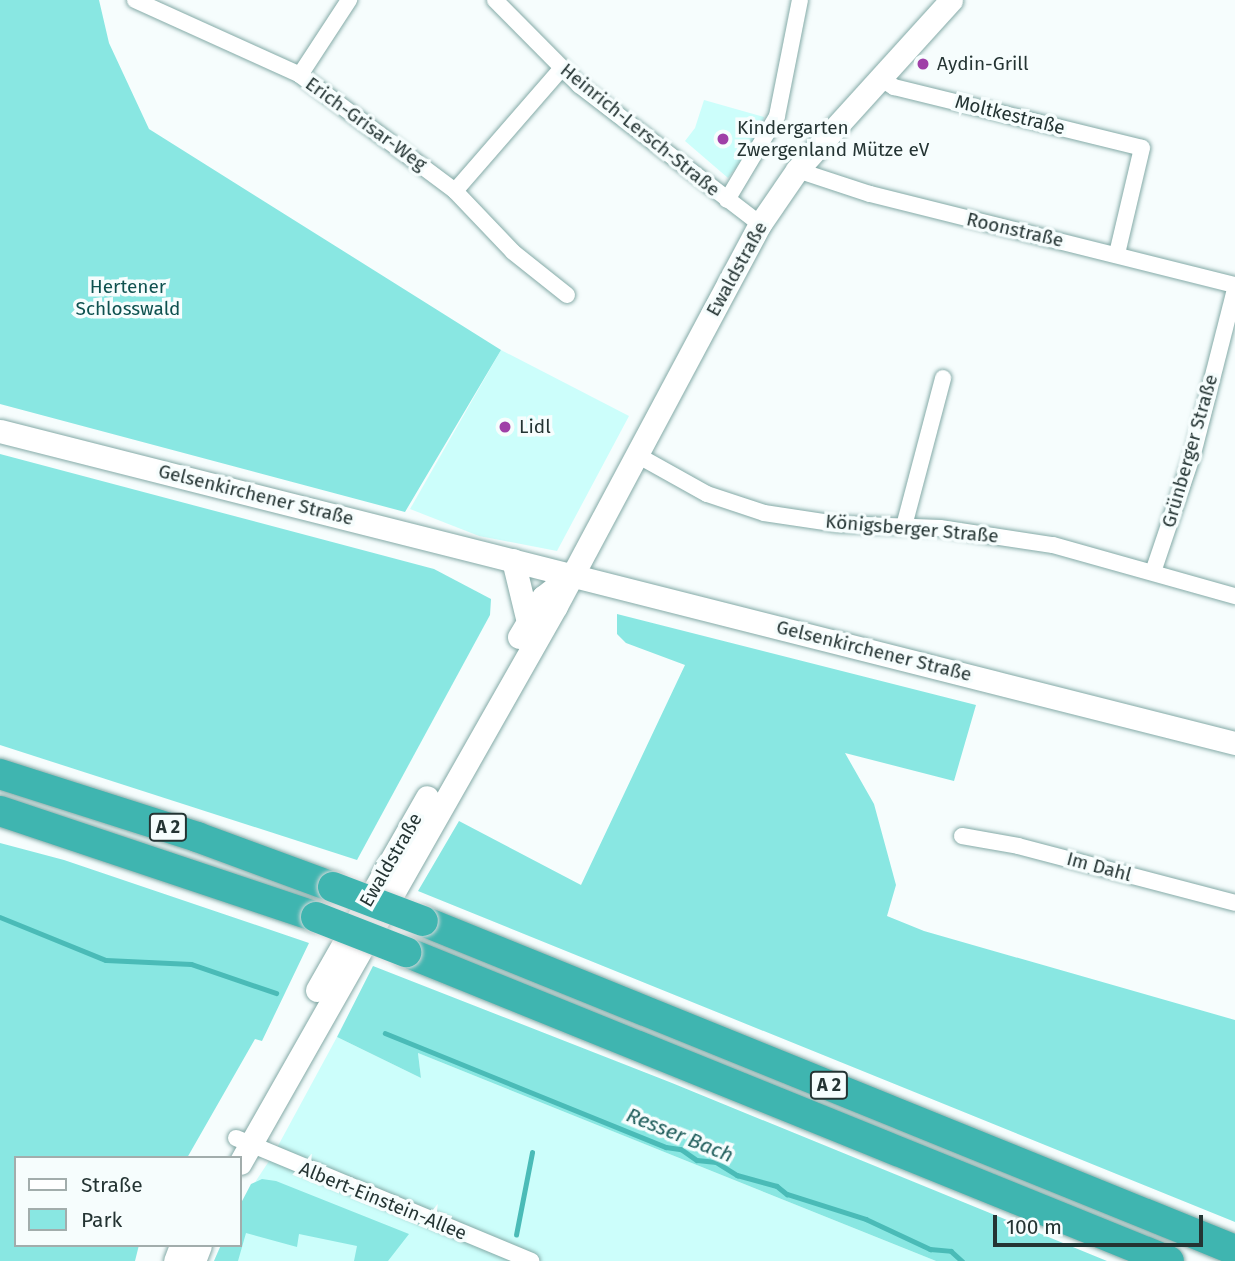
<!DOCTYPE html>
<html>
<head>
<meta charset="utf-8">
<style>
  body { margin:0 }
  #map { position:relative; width:1235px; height:1261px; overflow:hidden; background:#f6fdfd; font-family:"Fira Sans",sans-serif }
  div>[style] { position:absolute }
  .built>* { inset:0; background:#ccfefb }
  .green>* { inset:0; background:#89e7e2 }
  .stream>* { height:4.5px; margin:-2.25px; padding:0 2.25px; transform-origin:2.25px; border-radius:2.25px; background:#4abbb7 }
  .roads { filter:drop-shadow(0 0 2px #84aaa7) drop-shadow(0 0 2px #84aaa7) }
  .street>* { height:16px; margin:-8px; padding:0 8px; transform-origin:8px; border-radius:8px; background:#fff }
  .secondary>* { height:23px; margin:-11.5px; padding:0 11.5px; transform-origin:11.5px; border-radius:11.5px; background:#fff }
  .highway>* { height:30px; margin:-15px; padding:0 15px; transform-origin:15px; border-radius:15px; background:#3fb5b0 }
  .bridges { filter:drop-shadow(0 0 2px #d8dada) drop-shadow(0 0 2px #d8dada) }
  .highway-bridge>* { height:30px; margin:-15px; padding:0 15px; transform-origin:15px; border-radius:15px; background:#3fb5b0 }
  .dots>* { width:19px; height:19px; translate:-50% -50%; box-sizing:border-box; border:4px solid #f6fdfd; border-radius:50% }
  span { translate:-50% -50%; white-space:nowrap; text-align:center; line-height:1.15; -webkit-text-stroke:7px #f6fdfd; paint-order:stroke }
  .shield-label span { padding:2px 5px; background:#f6fdfd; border:2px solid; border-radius:5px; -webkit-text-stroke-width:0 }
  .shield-label { font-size:18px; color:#243433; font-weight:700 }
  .poi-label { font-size:19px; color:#243433 }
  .left { translate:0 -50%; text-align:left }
  .street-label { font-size:19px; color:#243433 }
  .park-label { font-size:19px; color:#0e514f }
  .water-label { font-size:21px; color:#1f5d5b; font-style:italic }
  .legend { position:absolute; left:14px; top:1156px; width:228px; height:91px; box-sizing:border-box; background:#f6fdfd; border:2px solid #a2adac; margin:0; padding:9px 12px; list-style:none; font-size:21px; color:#243433 }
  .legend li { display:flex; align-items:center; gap:14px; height:35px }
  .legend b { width:35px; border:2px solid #a2adac }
  .scale { position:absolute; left:993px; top:1215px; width:210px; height:32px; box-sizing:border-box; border:4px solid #243433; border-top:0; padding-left:9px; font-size:21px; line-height:24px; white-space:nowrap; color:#243433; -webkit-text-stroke:5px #f6fdfd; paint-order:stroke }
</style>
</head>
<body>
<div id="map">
  <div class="built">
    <i style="clip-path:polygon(704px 100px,764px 117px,760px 137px,728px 178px,685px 141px,695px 128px)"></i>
    <i style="clip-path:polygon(501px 350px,629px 416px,557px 551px,479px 536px,410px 509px)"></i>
    <i style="clip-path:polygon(337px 1037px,421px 1078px,418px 1053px,936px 1261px,214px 1261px,221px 1245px,240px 1245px,240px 1205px,273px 1155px)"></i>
  </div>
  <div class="green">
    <i style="clip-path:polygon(0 0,99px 0,109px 43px,149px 129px,501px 350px,405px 512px,0 404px)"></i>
    <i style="clip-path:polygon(0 454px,434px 569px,491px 599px,490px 615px,357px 860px,0 745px)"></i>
    <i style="clip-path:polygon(617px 614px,976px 705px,954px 781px,845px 753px,874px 804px,896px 885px,887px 916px,924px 931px,1235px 1020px,1235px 1222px,418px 891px,459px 821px,581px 885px,685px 665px,626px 643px,617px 634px)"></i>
    <i style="clip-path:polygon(0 843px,64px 860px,309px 943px,262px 1041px,255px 1039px,187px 1158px,16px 1158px,16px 1245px,139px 1245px,135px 1261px,0 1261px)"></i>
    <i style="clip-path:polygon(373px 966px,672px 1083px,1107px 1261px,936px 1261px,418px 1053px,421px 1078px,337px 1037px)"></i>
    <i style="clip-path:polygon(262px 1179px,276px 1181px,409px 1234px,388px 1261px,354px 1261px,357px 1246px,299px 1234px,297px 1247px,246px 1233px,238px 1261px,214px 1261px,221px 1245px,240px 1245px,240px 1205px,251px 1184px)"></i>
  </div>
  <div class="stream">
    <i style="left:0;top:917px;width:114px;rotate:22.1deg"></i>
    <i style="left:106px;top:960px;width:85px;rotate:2.7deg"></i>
    <i style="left:191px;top:964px;width:90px;rotate:18.8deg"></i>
    <i style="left:385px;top:1033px;width:303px;rotate:22.1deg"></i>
    <i style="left:666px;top:1147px;width:15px;rotate:8deg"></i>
    <i style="left:681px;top:1149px;width:19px;rotate:35deg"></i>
    <i style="left:697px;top:1160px;width:19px;rotate:6deg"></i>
    <i style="left:716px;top:1162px;width:25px;rotate:32deg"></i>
    <i style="left:737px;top:1175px;width:41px;rotate:15.4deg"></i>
    <i style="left:777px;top:1186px;width:13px;rotate:39deg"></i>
    <i style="left:787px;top:1194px;width:83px;rotate:17.6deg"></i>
    <i style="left:866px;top:1219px;width:71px;rotate:25.1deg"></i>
    <i style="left:930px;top:1249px;width:21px;rotate:5deg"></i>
    <i style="left:951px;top:1251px;width:15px;rotate:42deg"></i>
    <i style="left:516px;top:1235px;width:84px;rotate:-79deg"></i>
  </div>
  <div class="roads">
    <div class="street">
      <i style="left:135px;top:0;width:181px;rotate:24.4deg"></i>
      <i style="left:300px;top:75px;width:194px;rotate:36.8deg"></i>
      <i style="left:455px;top:191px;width:84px;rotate:46.4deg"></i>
      <i style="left:513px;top:252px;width:69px;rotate:38.5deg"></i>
      <i style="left:495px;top:0;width:120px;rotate:45.3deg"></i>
      <i style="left:579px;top:85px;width:228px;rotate:37.5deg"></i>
      <i style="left:300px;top:75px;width:90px;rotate:-56.8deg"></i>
      <i style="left:880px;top:78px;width:17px;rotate:33deg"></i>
      <i style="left:894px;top:87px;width:255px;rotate:13.8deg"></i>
      <i style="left:1142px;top:148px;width:109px;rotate:103.3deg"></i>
      <i style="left:797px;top:170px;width:77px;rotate:18.2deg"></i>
      <i style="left:870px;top:194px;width:376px;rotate:14deg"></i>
      <i style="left:455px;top:191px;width:162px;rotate:-49deg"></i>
      <i style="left:727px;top:200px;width:98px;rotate:-59.2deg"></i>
      <i style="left:777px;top:116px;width:118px;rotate:-78.8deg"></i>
      <i style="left:637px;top:455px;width:80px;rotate:29.1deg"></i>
      <i style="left:707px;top:494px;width:60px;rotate:18.4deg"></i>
      <i style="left:764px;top:513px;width:75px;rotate:8.5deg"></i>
      <i style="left:838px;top:524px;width:102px;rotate:2.2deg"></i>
      <i style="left:940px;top:528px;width:114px;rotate:8.6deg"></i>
      <i style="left:1053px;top:545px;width:189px;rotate:15.7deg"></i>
      <i style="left:904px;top:526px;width:153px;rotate:-75.2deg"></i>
      <i style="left:1153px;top:572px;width:125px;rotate:-71.3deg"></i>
      <i style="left:1193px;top:454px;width:170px;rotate:-75.7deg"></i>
      <i style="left:962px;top:836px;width:57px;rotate:10.1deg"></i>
      <i style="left:1018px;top:846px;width:224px;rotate:14.7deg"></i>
      <i style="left:236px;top:1138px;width:320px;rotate:22.6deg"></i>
    </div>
    <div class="secondary">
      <i style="left:0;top:431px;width:1274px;rotate:14.18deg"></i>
      <i style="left:513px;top:560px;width:64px;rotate:76.4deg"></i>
      <i style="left:519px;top:637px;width:47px;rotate:-59deg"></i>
      <i style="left:543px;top:597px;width:31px;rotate:-38deg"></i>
      <i style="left:317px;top:990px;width:222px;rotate:-60.3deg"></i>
      <i style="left:240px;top:1163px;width:640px;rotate:-60.43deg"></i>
      <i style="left:556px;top:606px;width:433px;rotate:-61.9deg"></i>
      <i style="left:760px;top:224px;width:65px;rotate:-55.6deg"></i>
      <i style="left:797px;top:170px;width:229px;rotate:-47.8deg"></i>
      <i style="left:175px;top:1261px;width:17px;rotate:-69deg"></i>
      <i style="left:194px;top:1261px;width:17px;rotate:-69deg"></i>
    </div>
    <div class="highway">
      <i style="left:0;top:774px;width:207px;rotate:17.7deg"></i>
      <i style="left:197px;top:837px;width:145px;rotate:20.2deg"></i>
      <i style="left:0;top:811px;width:333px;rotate:18.5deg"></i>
      <i style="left:423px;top:921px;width:876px;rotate:22.06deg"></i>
      <i style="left:406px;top:952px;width:823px;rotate:22.05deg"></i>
    </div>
  </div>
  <div class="bridges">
    <div class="highway-bridge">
      <i style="left:333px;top:887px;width:96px;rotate:20.7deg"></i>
      <i style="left:316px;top:917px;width:97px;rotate:21.3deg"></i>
    </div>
  </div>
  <div class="dots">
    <i style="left:923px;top:64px;background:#9f3fa7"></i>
    <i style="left:723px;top:139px;background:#9f3fa7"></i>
    <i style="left:505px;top:427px;background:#9f3fa7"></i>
  </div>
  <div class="shield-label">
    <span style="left:168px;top:827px">A 2</span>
    <span style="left:829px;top:1085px">A 2</span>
  </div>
  <div class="poi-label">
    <span class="left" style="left:937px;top:64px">Aydin-Grill</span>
    <span class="left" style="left:737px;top:139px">Kindergarten<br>Zwergenland Mütze eV</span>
    <span class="left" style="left:519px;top:427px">Lidl</span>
  </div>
  <div class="street-label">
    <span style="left:1010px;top:115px;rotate:14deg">Moltkestraße</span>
    <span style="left:366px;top:124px;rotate:36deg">Erich-Grisar-Weg</span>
    <span style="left:640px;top:130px;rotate:39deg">Heinrich-Lersch-Straße</span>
    <span style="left:1015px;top:230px;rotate:13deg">Roonstraße</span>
    <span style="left:737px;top:269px;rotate:-61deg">Ewaldstraße</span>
    <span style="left:1190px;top:451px;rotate:-74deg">Grünberger Straße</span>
    <span style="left:256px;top:495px;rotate:14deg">Gelsenkirchener Straße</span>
    <span style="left:912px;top:529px;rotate:5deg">Königsberger Straße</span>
    <span style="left:874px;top:651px;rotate:14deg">Gelsenkirchener Straße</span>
    <span style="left:391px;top:860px;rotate:-60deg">Ewaldstraße</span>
    <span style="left:1099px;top:867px;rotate:15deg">Im Dahl</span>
    <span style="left:383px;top:1201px;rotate:22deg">Albert-Einstein-Allee</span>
  </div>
  <div class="park-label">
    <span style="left:128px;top:298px">Hertener<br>Schlosswald</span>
  </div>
  <div class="water-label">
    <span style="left:680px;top:1135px;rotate:22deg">Resser Bach</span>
  </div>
  <ul class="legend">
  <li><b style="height:9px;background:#fff"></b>Straße</li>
  <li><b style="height:19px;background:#89e7e2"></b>Park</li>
  </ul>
  <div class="scale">100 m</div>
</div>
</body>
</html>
